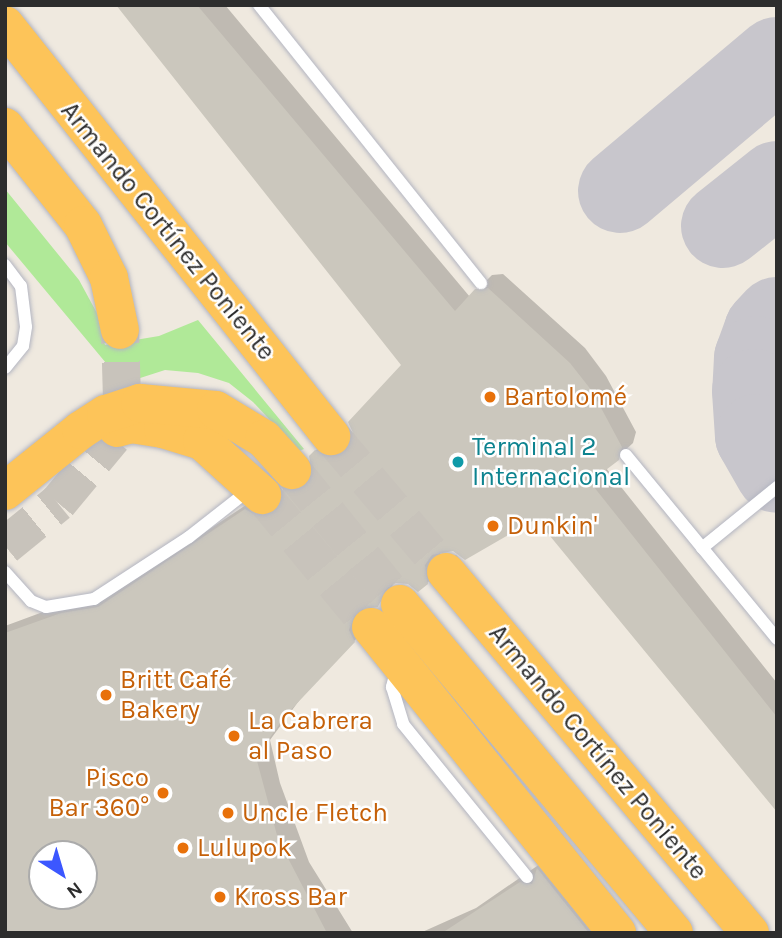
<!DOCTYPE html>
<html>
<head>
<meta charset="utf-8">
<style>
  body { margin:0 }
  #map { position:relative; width:782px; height:938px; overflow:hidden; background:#efe9df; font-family:Karla,sans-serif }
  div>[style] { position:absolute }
  .green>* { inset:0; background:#b0e998 }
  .shadow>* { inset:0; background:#0003 }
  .taxiway>* { height:84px; margin:-42px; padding:0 42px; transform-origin:42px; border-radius:42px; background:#c8c6cc }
  .building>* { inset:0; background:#cbc7bd }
  .trunk-tunnel>* { height:38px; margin-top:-19px; transform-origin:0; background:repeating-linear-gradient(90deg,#c8c3bb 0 38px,transparent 0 57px) }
  .roads { filter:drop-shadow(0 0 2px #b3b5c1) drop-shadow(0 0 2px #b3b5c1) }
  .service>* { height:12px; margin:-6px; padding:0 6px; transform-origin:6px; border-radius:6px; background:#fff }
  .trunk>* { height:38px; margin:-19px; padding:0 19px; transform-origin:19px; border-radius:19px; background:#fdc459 }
  .dots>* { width:19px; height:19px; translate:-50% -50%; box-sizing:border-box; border:4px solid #fff; border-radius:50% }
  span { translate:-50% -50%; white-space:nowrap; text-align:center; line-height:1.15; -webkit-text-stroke:5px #fff; paint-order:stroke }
  .street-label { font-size:26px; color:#2d2d2d }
  .food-label { font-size:26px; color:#c56008 }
  .left { translate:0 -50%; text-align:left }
  .right { translate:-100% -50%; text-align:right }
  .culture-label { font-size:26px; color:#0d838f }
  .frame { position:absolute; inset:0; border:7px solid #2d2d2d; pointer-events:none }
  .north { position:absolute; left:28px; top:840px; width:70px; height:70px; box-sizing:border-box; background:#fff; border:2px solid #ababab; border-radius:50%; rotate:143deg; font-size:19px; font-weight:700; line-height:28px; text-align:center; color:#2d2d2d }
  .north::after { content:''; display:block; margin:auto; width:24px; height:32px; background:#3c57ff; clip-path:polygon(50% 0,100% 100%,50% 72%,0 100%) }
</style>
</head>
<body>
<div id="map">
  <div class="green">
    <i style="clip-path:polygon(5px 189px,79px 280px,98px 315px,105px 345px,159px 336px,198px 320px,304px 449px,299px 451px,253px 402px,229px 383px,198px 373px,165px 370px,106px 389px,106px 363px,5px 242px)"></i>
  </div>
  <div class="shadow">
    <i style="clip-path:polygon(evenodd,118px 5px,225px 5px,470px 297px,492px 275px,503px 274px,585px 348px,606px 376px,636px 432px,633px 443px,606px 468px,777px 683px,777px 809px,536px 517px,440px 552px,443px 568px,427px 583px,396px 581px,378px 605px,366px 607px,363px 614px,369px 625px,301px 698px,270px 740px,280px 783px,309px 862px,353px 933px,5px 933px,5px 626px,78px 599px,115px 592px,261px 495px,274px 502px,282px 500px,285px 490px,300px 475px,314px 477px,310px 456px,331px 436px,350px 444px,403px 365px,118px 5px,42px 854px,84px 854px,84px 896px,42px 896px,42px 854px)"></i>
    <i style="clip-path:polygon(553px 855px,616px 933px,420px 933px,476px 908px)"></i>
  </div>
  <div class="taxiway">
    <i style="left:620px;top:191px;width:205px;rotate:-40.1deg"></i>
    <i style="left:723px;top:226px;width:69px;rotate:-38.5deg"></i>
    <i style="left:777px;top:319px;width:16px;rotate:133deg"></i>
    <i style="left:766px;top:331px;width:29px;rotate:110deg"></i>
    <i style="left:756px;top:358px;width:33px;rotate:93deg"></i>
    <i style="left:754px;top:391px;width:45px;rotate:86.2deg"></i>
    <i style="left:757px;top:436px;width:40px;rotate:60.3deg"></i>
  </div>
  <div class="building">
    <i style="clip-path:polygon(evenodd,116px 5px,197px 5px,455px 311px,475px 289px,488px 288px,570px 363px,592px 391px,622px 447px,619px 460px,590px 482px,777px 717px,777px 812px,536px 519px,465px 560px,453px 551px,432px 555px,425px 565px,428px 584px,418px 592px,408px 584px,396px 583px,386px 588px,378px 607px,357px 610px,349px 630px,355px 642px,286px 715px,256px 757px,278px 839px,327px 933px,5px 933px,5px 633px,61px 613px,98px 607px,245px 509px,258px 516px,278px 510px,283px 489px,297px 491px,313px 477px,309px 456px,315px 450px,334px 458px,345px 453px,353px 433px,348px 422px,401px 365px,116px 5px,42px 854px,84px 854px,84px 896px,42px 896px,42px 854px)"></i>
    <i style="clip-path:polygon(537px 868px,589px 933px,442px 933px,520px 882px,532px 884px)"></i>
  </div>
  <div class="trunk-tunnel">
    <i style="left:331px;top:436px;width:178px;rotate:49.8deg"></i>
    <i style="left:292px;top:470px;width:172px;rotate:51.1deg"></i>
    <i style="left:262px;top:495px;width:171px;rotate:50.5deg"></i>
    <i style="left:5px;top:546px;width:68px;rotate:-39.1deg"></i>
    <i style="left:58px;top:503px;width:85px;rotate:-50.3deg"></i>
    <i style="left:112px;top:438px;width:39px;rotate:-75deg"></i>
    <i style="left:122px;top:400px;width:70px;rotate:-91.6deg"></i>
  </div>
  <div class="roads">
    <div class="service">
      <i style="left:259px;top:5px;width:356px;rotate:51.4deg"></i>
      <i style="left:5px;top:265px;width:26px;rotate:53deg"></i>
      <i style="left:21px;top:286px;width:41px;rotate:83deg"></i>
      <i style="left:26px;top:327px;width:19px;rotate:99deg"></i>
      <i style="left:23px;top:346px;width:28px;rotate:129deg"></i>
      <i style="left:626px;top:455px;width:238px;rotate:50.6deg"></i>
      <i style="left:702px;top:548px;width:97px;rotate:-39.1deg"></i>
      <i style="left:5px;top:572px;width:39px;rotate:48deg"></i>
      <i style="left:31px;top:601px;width:16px;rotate:22deg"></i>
      <i style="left:46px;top:607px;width:49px;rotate:-9.5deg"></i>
      <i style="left:94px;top:599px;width:113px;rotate:-33.1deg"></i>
      <i style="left:189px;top:537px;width:76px;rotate:-38.1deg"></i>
      <i style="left:397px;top:668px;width:20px;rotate:105deg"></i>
      <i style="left:392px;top:687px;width:39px;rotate:73deg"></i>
      <i style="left:403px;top:724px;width:197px;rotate:51deg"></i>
    </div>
    <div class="trunk">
      <i style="left:5px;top:25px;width:525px;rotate:51.58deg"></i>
      <i style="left:5px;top:127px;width:125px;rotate:51.5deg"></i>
      <i style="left:83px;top:225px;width:59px;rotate:63.9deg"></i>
      <i style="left:109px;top:278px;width:53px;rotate:78.1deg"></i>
      <i style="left:117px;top:428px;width:15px;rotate:-16deg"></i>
      <i style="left:131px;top:424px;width:32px;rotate:9deg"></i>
      <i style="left:163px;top:429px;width:41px;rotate:17.1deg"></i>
      <i style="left:202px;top:441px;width:81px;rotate:42deg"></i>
      <i style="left:5px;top:491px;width:97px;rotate:-38.8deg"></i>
      <i style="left:81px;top:430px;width:30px;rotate:-33deg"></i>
      <i style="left:106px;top:414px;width:36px;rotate:-18deg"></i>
      <i style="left:140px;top:403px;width:76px;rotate:5.3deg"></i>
      <i style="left:216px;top:410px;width:56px;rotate:31.1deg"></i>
      <i style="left:264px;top:439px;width:42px;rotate:47.9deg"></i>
      <i style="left:446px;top:572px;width:472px;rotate:49.9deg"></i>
      <i style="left:400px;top:604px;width:428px;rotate:50.2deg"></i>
      <i style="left:371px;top:627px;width:393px;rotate:51.2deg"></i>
    </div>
  </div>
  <div class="dots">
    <i style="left:490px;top:397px;background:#e8710a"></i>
    <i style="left:458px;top:462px;background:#0f9aa8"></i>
    <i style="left:493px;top:526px;background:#e8710a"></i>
    <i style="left:106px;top:695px;background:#e8710a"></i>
    <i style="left:234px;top:736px;background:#e8710a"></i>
    <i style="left:163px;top:793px;background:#e8710a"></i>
    <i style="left:228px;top:813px;background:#e8710a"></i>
    <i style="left:183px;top:848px;background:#e8710a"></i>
    <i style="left:220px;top:897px;background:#e8710a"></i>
  </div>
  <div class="street-label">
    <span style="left:168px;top:231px;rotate:51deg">Armando Cortínez Poniente</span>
    <span style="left:598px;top:752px;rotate:50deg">Armando Cortínez Poniente</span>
  </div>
  <div class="food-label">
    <span class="left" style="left:504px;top:397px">Bartolomé</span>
    <span class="left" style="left:507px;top:526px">Dunkin'</span>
    <span class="left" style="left:120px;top:695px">Britt Café<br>Bakery</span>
    <span class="left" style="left:248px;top:736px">La Cabrera<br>al Paso</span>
    <span class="right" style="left:149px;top:793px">Pisco<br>Bar 360°</span>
    <span class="left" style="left:242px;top:813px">Uncle Fletch</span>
    <span class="left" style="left:197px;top:848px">Lulupok</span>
    <span class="left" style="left:234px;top:897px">Kross Bar</span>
  </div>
  <div class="culture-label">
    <span class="left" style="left:472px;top:462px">Terminal 2<br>Internacional</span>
  </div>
  <div class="frame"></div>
  <div class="north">N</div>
</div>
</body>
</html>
